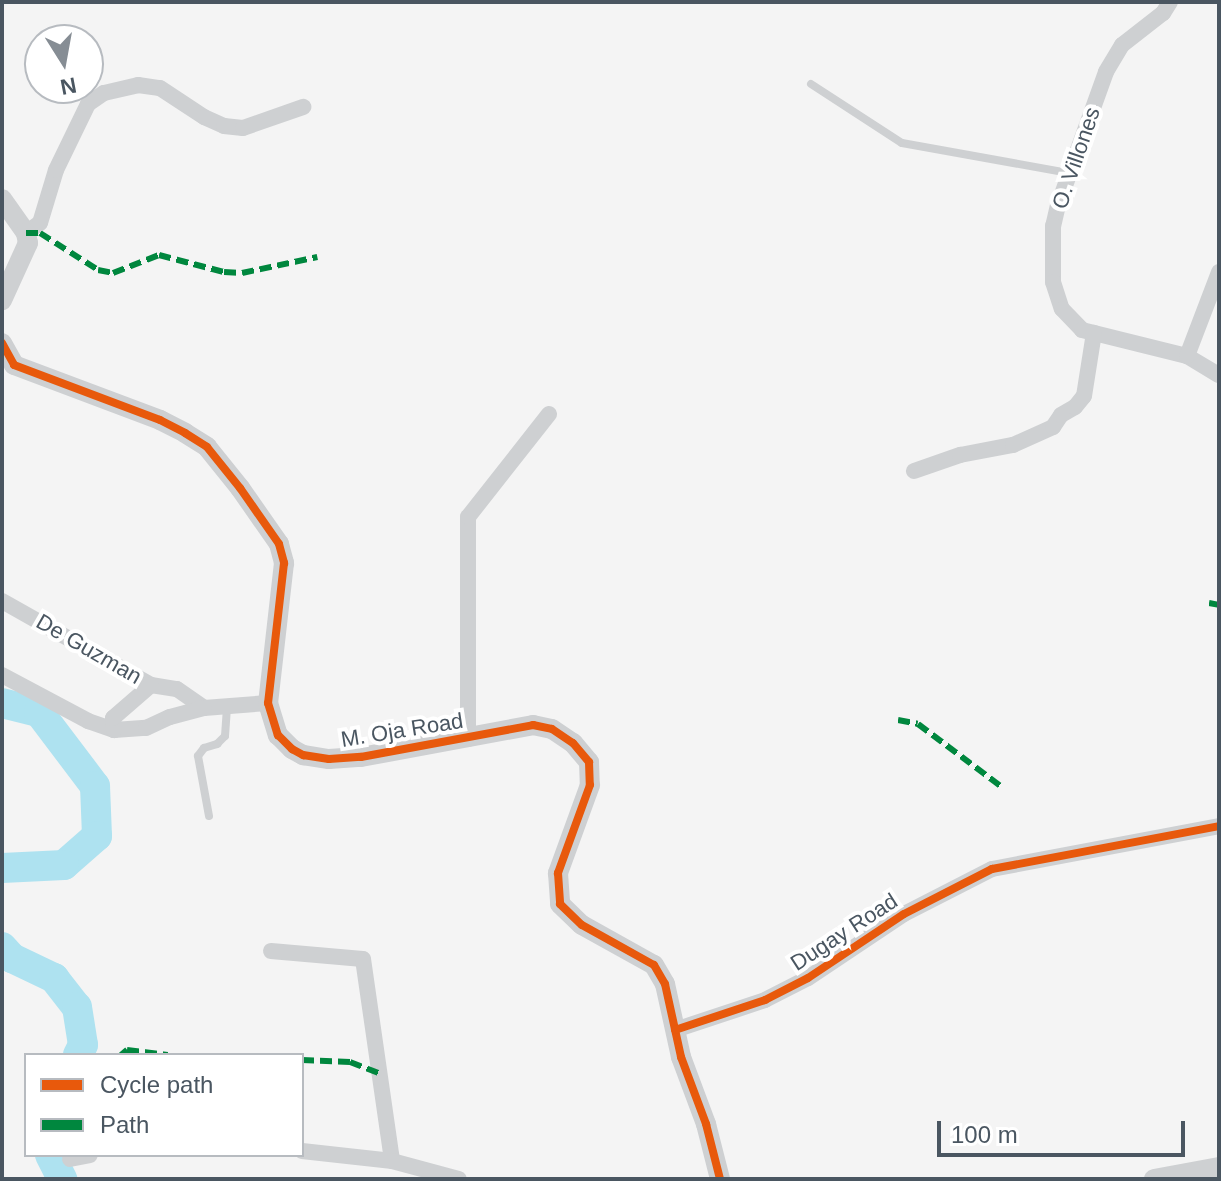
<!DOCTYPE html>
<html>
<head>
<meta charset="utf-8">
<style>
  body { margin:0 }
  #map { position:relative; width:1221px; height:1181px; overflow:hidden; background:#f4f4f4; font-family:Helvetica,sans-serif }
  div>[style] { position:absolute }
  .river>* { height:30px; margin:-15px; padding:0 15px; transform-origin:15px; border-radius:15px; background:#aee2f0 }
  .service>* { height:8px; margin:-4px; padding:0 4px; transform-origin:4px; border-radius:4px; background:#ced0d2 }
  .minor>* { height:16px; margin:-8px; padding:0 8px; transform-origin:8px; border-radius:8px; background:#ced0d2 }
  .tertiary>* { height:20px; margin:-10px; padding:0 10px; transform-origin:10px; border-radius:10px; background:#ced0d2 }
  .quiet>* { height:6px; margin-top:-3px; transform-origin:0; background:repeating-linear-gradient(90deg,#00873e 0 12px,transparent 0 18px) }
  .cycleway>* { height:8px; margin:-4px; padding:0 4px; transform-origin:4px; border-radius:4px; background:#e8590c }
  span { translate:-50% -50%; white-space:nowrap; text-align:center; line-height:1.15; -webkit-text-stroke:8px #fff; paint-order:stroke }
  .street-label { font-size:22px; color:#4a5661 }
  .frame { position:absolute; inset:0; border:4px solid #4a5661; pointer-events:none }
  .legend { position:absolute; left:24px; top:1053px; width:280px; height:104px; box-sizing:border-box; background:#fff; border:2px solid #b7bbc0; margin:0; padding:10px 14px; list-style:none; font-size:24px; color:#4a5661 }
  .legend li { display:flex; align-items:center; gap:16px; height:40px }
  .legend b { width:40px; border:2px solid #b7bbc0 }
  .north { position:absolute; left:24px; top:24px; width:80px; height:80px; box-sizing:border-box; background:#fff; border:2px solid #b7bbc0; border-radius:50%; rotate:169deg; font-size:22px; font-weight:700; line-height:32px; text-align:center; color:#4a5661 }
  .north::after { content:''; display:block; margin:auto; width:28px; height:36px; background:#868d94; clip-path:polygon(50% 0,100% 100%,50% 72%,0 100%) }
  .scale { position:absolute; left:937px; top:1121px; width:248px; height:36px; box-sizing:border-box; border:4px solid #4a5661; border-top:0; padding-left:10px; font-size:24px; line-height:28px; white-space:nowrap; color:#4a5661; -webkit-text-stroke:6px #fff; paint-order:stroke }
</style>
</head>
<body>
<div id="map">
  <div class="river">
    <i style="left:2px;top:703px;width:38px;rotate:14deg"></i>
    <i style="left:39px;top:712px;width:93px;rotate:52.9deg"></i>
    <i style="left:95px;top:786px;width:50px;rotate:87.7deg"></i>
    <i style="left:97px;top:836px;width:44px;rotate:138.7deg"></i>
    <i style="left:64px;top:865px;width:62px;rotate:177.2deg"></i>
    <i style="left:2px;top:947px;width:15px;rotate:48deg"></i>
    <i style="left:12px;top:958px;width:47px;rotate:25.5deg"></i>
    <i style="left:54px;top:978px;width:37px;rotate:52deg"></i>
    <i style="left:77px;top:1007px;width:38px;rotate:81deg"></i>
    <i style="left:83px;top:1045px;width:11px;rotate:117deg"></i>
    <i style="left:50px;top:1155px;width:27px;rotate:63deg"></i>
  </div>
  <div class="service">
    <i style="left:811px;top:84px;width:108px;rotate:33deg"></i>
    <i style="left:902px;top:143px;width:170px;rotate:10.2deg"></i>
    <i style="left:209px;top:816px;width:61px;rotate:-100.4deg"></i>
    <i style="left:198px;top:756px;width:10px;rotate:-53deg"></i>
    <i style="left:204px;top:748px;width:14px;rotate:-17deg"></i>
    <i style="left:217px;top:744px;width:11px;rotate:-45deg"></i>
    <i style="left:225px;top:736px;width:30px;rotate:-86deg"></i>
  </div>
  <div class="minor">
    <i style="left:1170px;top:2px;width:13px;rotate:122deg"></i>
    <i style="left:1163px;top:13px;width:52px;rotate:142deg"></i>
    <i style="left:1122px;top:45px;width:31px;rotate:121deg"></i>
    <i style="left:1106px;top:72px;width:141px;rotate:109.8deg"></i>
    <i style="left:1058px;top:205px;width:22px;rotate:103deg"></i>
    <i style="left:1053px;top:226px;width:56px;rotate:90deg"></i>
    <i style="left:1053px;top:282px;width:28px;rotate:72deg"></i>
    <i style="left:1062px;top:309px;width:29px;rotate:46deg"></i>
    <i style="left:1082px;top:330px;width:108px;rotate:13.9deg"></i>
    <i style="left:1187px;top:356px;width:37px;rotate:31deg"></i>
    <i style="left:26px;top:233px;width:17px;rotate:-36deg"></i>
    <i style="left:40px;top:223px;width:55px;rotate:-73.2deg"></i>
    <i style="left:56px;top:170px;width:73px;rotate:-64.1deg"></i>
    <i style="left:88px;top:104px;width:19px;rotate:-35deg"></i>
    <i style="left:104px;top:93px;width:35px;rotate:-13deg"></i>
    <i style="left:138px;top:85px;width:22px;rotate:8deg"></i>
    <i style="left:160px;top:88px;width:53px;rotate:33.4deg"></i>
    <i style="left:204px;top:117px;width:22px;rotate:24deg"></i>
    <i style="left:224px;top:126px;width:19px;rotate:6deg"></i>
    <i style="left:243px;top:128px;width:64px;rotate:-19.3deg"></i>
    <i style="left:1187px;top:356px;width:90px;rotate:-69.1deg"></i>
    <i style="left:914px;top:471px;width:49px;rotate:-19.2deg"></i>
    <i style="left:960px;top:455px;width:54px;rotate:-10.7deg"></i>
    <i style="left:1013px;top:445px;width:44px;rotate:-24.2deg"></i>
    <i style="left:1053px;top:427px;width:14px;rotate:-56deg"></i>
    <i style="left:1061px;top:415px;width:16px;rotate:-30deg"></i>
    <i style="left:1075px;top:407px;width:14px;rotate:-51deg"></i>
    <i style="left:1084px;top:396px;width:64px;rotate:-81deg"></i>
    <i style="left:2px;top:601px;width:171px;rotate:29.4deg"></i>
    <i style="left:151px;top:685px;width:26px;rotate:9deg"></i>
    <i style="left:177px;top:689px;width:33px;rotate:35deg"></i>
    <i style="left:204px;top:708px;width:64px;rotate:-4.5deg"></i>
    <i style="left:2px;top:675px;width:98px;rotate:28.1deg"></i>
    <i style="left:88px;top:721px;width:28px;rotate:19deg"></i>
    <i style="left:114px;top:730px;width:32px;rotate:-4deg"></i>
    <i style="left:146px;top:728px;width:26px;rotate:-25deg"></i>
    <i style="left:170px;top:717px;width:35px;rotate:-15deg"></i>
    <i style="left:114px;top:730px;width:12px;rotate:-95deg"></i>
    <i style="left:113px;top:718px;width:50px;rotate:-41deg"></i>
    <i style="left:468px;top:739px;width:222px;rotate:-90deg"></i>
    <i style="left:468px;top:517px;width:131px;rotate:-51.8deg"></i>
    <i style="left:271px;top:951px;width:92px;rotate:5deg"></i>
    <i style="left:363px;top:959px;width:204px;rotate:81.8deg"></i>
    <i style="left:675px;top:1030px;width:95px;rotate:-18.4deg"></i>
    <i style="left:765px;top:1000px;width:48px;rotate:-27.1deg"></i>
    <i style="left:808px;top:978px;width:115px;rotate:-33.7deg"></i>
    <i style="left:904px;top:914px;width:99px;rotate:-27.1deg"></i>
    <i style="left:992px;top:869px;width:231px;rotate:-10.7deg"></i>
    <i style="left:302px;top:1151px;width:91px;rotate:6.3deg"></i>
    <i style="left:392px;top:1161px;width:69px;rotate:15deg"></i>
    <i style="left:70px;top:1159px;width:20px;rotate:-11deg"></i>
  </div>
  <div class="tertiary">
    <i style="left:2px;top:199px;width:42px;rotate:54.8deg"></i>
    <i style="left:26px;top:233px;width:10px;rotate:79deg"></i>
    <i style="left:28px;top:243px;width:63px;rotate:114.5deg"></i>
    <i style="left:2px;top:343px;width:25px;rotate:61deg"></i>
    <i style="left:14px;top:365px;width:156px;rotate:20.6deg"></i>
    <i style="left:160px;top:420px;width:28px;rotate:27deg"></i>
    <i style="left:185px;top:433px;width:26px;rotate:32deg"></i>
    <i style="left:207px;top:447px;width:53px;rotate:51.2deg"></i>
    <i style="left:240px;top:488px;width:68px;rotate:55.1deg"></i>
    <i style="left:279px;top:544px;width:20px;rotate:75deg"></i>
    <i style="left:284px;top:563px;width:141px;rotate:96.5deg"></i>
    <i style="left:268px;top:703px;width:34px;rotate:73deg"></i>
    <i style="left:278px;top:735px;width:20px;rotate:45deg"></i>
    <i style="left:292px;top:749px;width:13px;rotate:29deg"></i>
    <i style="left:303px;top:755px;width:26px;rotate:9deg"></i>
    <i style="left:329px;top:759px;width:32px;rotate:-4deg"></i>
    <i style="left:361px;top:757px;width:175px;rotate:-10.5deg"></i>
    <i style="left:533px;top:725px;width:19px;rotate:12deg"></i>
    <i style="left:552px;top:729px;width:25px;rotate:34deg"></i>
    <i style="left:573px;top:743px;width:25px;rotate:50deg"></i>
    <i style="left:589px;top:762px;width:23px;rotate:88deg"></i>
    <i style="left:590px;top:785px;width:94px;rotate:110deg"></i>
    <i style="left:558px;top:873px;width:31px;rotate:86deg"></i>
    <i style="left:560px;top:904px;width:30px;rotate:44deg"></i>
    <i style="left:582px;top:925px;width:82px;rotate:29.1deg"></i>
    <i style="left:654px;top:965px;width:22px;rotate:60deg"></i>
    <i style="left:665px;top:984px;width:75px;rotate:77.6deg"></i>
    <i style="left:681px;top:1057px;width:72px;rotate:69.5deg"></i>
    <i style="left:706px;top:1124px;width:57px;rotate:75.7deg"></i>
    <i style="left:1154px;top:1179px;width:66px;rotate:-10.5deg"></i>
  </div>
  <div class="quiet">
    <i style="left:26px;top:233px;width:14px"></i>
    <i style="left:40px;top:233px;width:69px;rotate:32.5deg"></i>
    <i style="left:98px;top:270px;width:15px;rotate:11deg"></i>
    <i style="left:113px;top:273px;width:49px;rotate:-21.4deg"></i>
    <i style="left:159px;top:255px;width:67px;rotate:14.7deg"></i>
    <i style="left:224px;top:272px;width:18px;rotate:3deg"></i>
    <i style="left:242px;top:273px;width:77px;rotate:-12deg"></i>
    <i style="left:1209px;top:603px;width:10px;rotate:11deg"></i>
    <i style="left:898px;top:720px;width:20px;rotate:11deg"></i>
    <i style="left:918px;top:724px;width:105px;rotate:36.9deg"></i>
    <i style="left:121px;top:1055px;width:8px;rotate:-40deg"></i>
    <i style="left:127px;top:1050px;width:41px;rotate:7deg"></i>
    <i style="left:302px;top:1060px;width:48px;rotate:2.4deg"></i>
    <i style="left:350px;top:1062px;width:34px;rotate:21deg"></i>
  </div>
  <div class="cycleway">
    <i style="left:2px;top:343px;width:25px;rotate:61deg"></i>
    <i style="left:14px;top:365px;width:156px;rotate:20.6deg"></i>
    <i style="left:160px;top:420px;width:28px;rotate:27deg"></i>
    <i style="left:185px;top:433px;width:26px;rotate:32deg"></i>
    <i style="left:207px;top:447px;width:53px;rotate:51.2deg"></i>
    <i style="left:240px;top:488px;width:68px;rotate:55.1deg"></i>
    <i style="left:279px;top:544px;width:20px;rotate:75deg"></i>
    <i style="left:284px;top:563px;width:141px;rotate:96.5deg"></i>
    <i style="left:268px;top:703px;width:34px;rotate:73deg"></i>
    <i style="left:278px;top:735px;width:20px;rotate:45deg"></i>
    <i style="left:292px;top:749px;width:13px;rotate:29deg"></i>
    <i style="left:303px;top:755px;width:26px;rotate:9deg"></i>
    <i style="left:329px;top:759px;width:32px;rotate:-4deg"></i>
    <i style="left:361px;top:757px;width:175px;rotate:-10.5deg"></i>
    <i style="left:533px;top:725px;width:19px;rotate:12deg"></i>
    <i style="left:552px;top:729px;width:25px;rotate:34deg"></i>
    <i style="left:573px;top:743px;width:25px;rotate:50deg"></i>
    <i style="left:589px;top:762px;width:23px;rotate:88deg"></i>
    <i style="left:590px;top:785px;width:94px;rotate:110deg"></i>
    <i style="left:558px;top:873px;width:31px;rotate:86deg"></i>
    <i style="left:560px;top:904px;width:30px;rotate:44deg"></i>
    <i style="left:582px;top:925px;width:82px;rotate:29.1deg"></i>
    <i style="left:654px;top:965px;width:22px;rotate:60deg"></i>
    <i style="left:665px;top:984px;width:75px;rotate:77.6deg"></i>
    <i style="left:681px;top:1057px;width:72px;rotate:69.5deg"></i>
    <i style="left:706px;top:1124px;width:57px;rotate:75.7deg"></i>
    <i style="left:675px;top:1030px;width:95px;rotate:-18.4deg"></i>
    <i style="left:765px;top:1000px;width:48px;rotate:-27.1deg"></i>
    <i style="left:808px;top:978px;width:115px;rotate:-33.7deg"></i>
    <i style="left:904px;top:914px;width:99px;rotate:-27.1deg"></i>
    <i style="left:992px;top:869px;width:231px;rotate:-10.7deg"></i>
  </div>
  <div class="street-label">
    <span style="left:1076px;top:158px;rotate:-71deg">O. Villones</span>
    <span style="left:89px;top:649px;rotate:30deg">De Guzman</span>
    <span style="left:402px;top:730px;rotate:-9deg">M. Oja Road</span>
    <span style="left:844px;top:932px;rotate:-33deg">Dugay Road</span>
  </div>
  <div class="frame"></div>
  <ul class="legend">
  <li><b style="height:10px;background:#e8590c"></b>Cycle path</li>
  <li><b style="height:10px;background:#00873e"></b>Path</li>
  </ul>
  <div class="north">N</div>
  <div class="scale">100 m</div>
</div>
</body>
</html>
